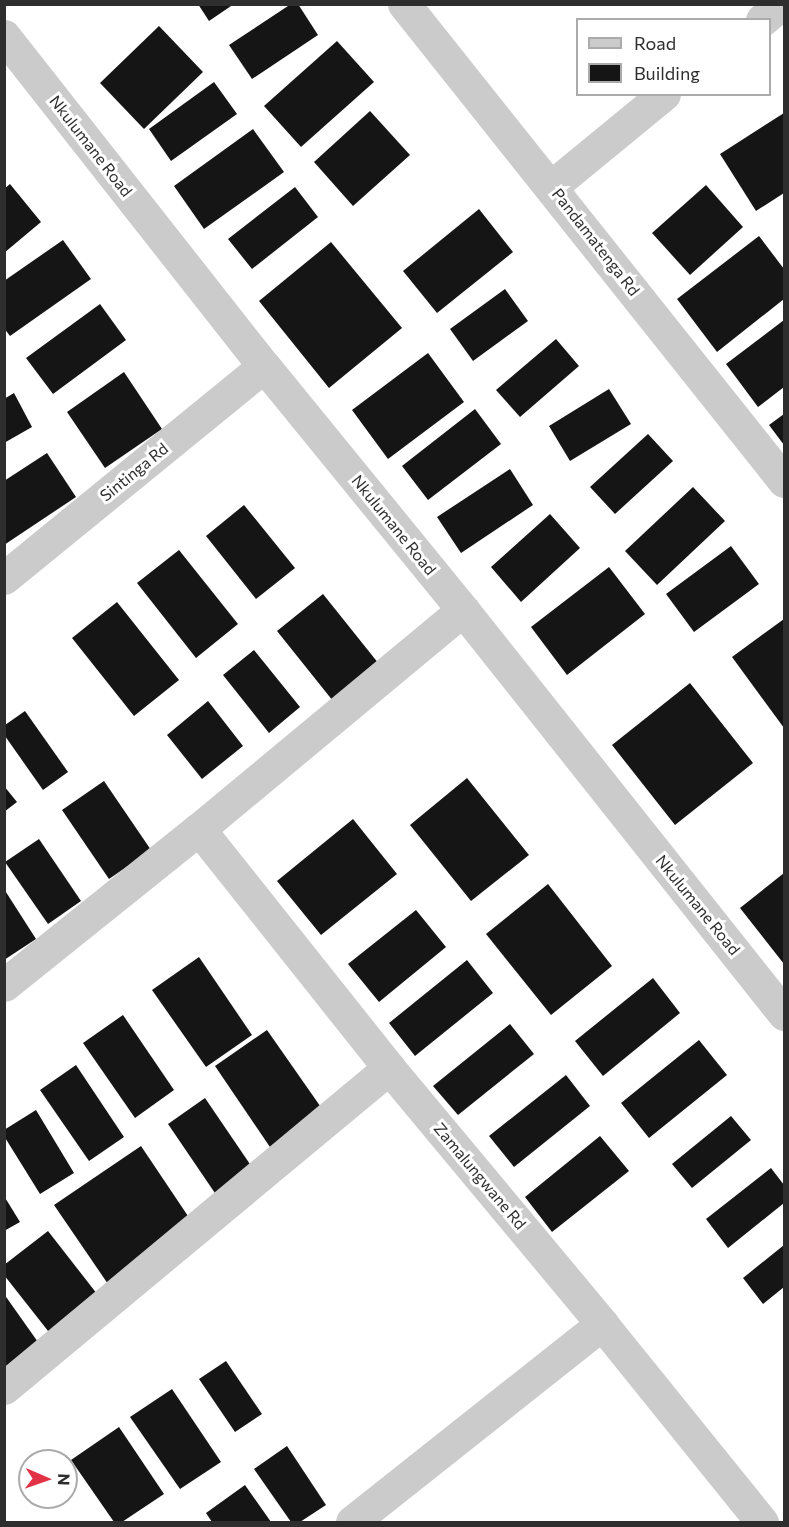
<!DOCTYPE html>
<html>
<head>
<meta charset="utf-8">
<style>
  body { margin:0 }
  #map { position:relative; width:789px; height:1527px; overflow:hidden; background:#fff; font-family:Commissioner,sans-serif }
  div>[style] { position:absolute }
  .building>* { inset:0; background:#151515 }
  .minor>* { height:33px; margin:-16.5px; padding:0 16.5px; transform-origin:16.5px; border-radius:16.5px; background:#cbcbcb }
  span { translate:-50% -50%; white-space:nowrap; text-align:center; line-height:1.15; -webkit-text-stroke:6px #fff; paint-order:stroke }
  .street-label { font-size:16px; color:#2e2e2e }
  .frame { position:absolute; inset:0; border:6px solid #2e2e2e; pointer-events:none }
  .legend { position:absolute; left:576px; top:18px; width:195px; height:78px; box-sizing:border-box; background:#fff; border:2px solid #ababab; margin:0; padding:8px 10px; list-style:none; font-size:18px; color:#2e2e2e }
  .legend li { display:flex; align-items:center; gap:12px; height:30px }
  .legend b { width:30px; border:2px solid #ababab }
  .north { position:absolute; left:18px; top:1449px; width:60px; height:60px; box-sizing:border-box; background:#fff; border:2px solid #ababab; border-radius:50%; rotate:92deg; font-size:16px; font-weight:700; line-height:24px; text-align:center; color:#2e2e2e }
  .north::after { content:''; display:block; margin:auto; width:21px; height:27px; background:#e23245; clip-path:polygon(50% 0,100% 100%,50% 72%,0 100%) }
</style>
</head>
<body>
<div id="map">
  <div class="building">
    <i style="clip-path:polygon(198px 4px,234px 4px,209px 21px)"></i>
    <i style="clip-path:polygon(291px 4px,298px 4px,318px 35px,252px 79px,229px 45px)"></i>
    <i style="clip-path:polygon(159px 26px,203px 72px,144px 129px,100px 83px)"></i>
    <i style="clip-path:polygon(337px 41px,374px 82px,301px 147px,264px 106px)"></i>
    <i style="clip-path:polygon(214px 82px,237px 114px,171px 161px,149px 129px)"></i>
    <i style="clip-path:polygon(370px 111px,410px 155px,353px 206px,314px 162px)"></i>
    <i style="clip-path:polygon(784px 113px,784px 193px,756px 211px,720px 154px)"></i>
    <i style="clip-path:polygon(253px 129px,284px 172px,204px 229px,174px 186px)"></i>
    <i style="clip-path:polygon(10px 184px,41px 222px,4px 253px,4px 189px)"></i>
    <i style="clip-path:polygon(706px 185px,743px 227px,690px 275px,652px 233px)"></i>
    <i style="clip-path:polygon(295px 187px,318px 217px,252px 269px,228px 239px)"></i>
    <i style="clip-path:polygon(479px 209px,513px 252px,437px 313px,403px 271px)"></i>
    <i style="clip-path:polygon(759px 236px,784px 269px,784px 299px,717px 352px,677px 299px)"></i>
    <i style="clip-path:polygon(63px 240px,91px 279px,10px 336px,4px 328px,4px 281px)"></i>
    <i style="clip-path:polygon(331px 242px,402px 328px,329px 388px,259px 301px)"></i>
    <i style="clip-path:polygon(505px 289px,528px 321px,473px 361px,450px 329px)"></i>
    <i style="clip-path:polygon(100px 304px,126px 340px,53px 394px,26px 358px)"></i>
    <i style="clip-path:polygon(784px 320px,784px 387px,758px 407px,726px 364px)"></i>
    <i style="clip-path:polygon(556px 339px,579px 366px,520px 417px,496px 390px)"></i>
    <i style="clip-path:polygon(428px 353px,464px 402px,388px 459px,352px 410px)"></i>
    <i style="clip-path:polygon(124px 372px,162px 429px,105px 468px,67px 412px)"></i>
    <i style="clip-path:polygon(609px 389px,631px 424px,570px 461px,549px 426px)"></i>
    <i style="clip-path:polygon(14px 393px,32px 427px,4px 443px,4px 399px)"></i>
    <i style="clip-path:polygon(475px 409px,501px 444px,428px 500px,402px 466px)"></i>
    <i style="clip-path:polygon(784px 414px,784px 445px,769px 425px)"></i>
    <i style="clip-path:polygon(648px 434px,673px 461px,615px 514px,590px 487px)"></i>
    <i style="clip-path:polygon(47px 453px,76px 497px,4px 545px,4px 481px)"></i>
    <i style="clip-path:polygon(510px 469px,533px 505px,461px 553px,437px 517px)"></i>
    <i style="clip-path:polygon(693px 487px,725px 521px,657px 585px,625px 551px)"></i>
    <i style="clip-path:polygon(244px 505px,295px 568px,256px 599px,206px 536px)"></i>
    <i style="clip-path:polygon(550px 514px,580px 548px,521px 602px,491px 567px)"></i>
    <i style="clip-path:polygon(731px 546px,759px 584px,694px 632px,666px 594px)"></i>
    <i style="clip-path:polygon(179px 550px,238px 624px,196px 658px,137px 583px)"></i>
    <i style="clip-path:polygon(609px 567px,645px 614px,567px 675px,531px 627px)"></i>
    <i style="clip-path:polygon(323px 594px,379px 664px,333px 701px,277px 631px)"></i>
    <i style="clip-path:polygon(117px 602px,179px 680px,134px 716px,72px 638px)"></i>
    <i style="clip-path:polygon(784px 619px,784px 728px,732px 657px)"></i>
    <i style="clip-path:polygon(254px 650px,300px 707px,269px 733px,223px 675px)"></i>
    <i style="clip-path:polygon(690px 683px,753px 763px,675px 825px,612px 745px)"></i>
    <i style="clip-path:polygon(208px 701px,243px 746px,202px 779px,167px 735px)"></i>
    <i style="clip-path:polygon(25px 711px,68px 772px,43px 790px,5px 736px,5px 725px)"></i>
    <i style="clip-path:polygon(467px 778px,529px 855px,471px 901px,410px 825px)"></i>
    <i style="clip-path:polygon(104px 781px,151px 850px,109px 879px,62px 810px)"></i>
    <i style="clip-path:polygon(4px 786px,17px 802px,4px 812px)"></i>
    <i style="clip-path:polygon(353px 819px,397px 874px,321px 935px,277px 881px)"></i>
    <i style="clip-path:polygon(39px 839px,81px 901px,48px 924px,5px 862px)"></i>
    <i style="clip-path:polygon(784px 873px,784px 964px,740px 908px)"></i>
    <i style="clip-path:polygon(548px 884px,612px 966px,551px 1015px,486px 934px)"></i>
    <i style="clip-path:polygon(4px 889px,36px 939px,4px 960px)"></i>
    <i style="clip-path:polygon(416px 910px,446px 947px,379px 1002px,348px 964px)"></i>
    <i style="clip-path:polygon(199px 957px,252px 1035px,206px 1067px,152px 990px)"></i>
    <i style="clip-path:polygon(467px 960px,493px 993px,415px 1056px,389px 1023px)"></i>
    <i style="clip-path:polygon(653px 978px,680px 1013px,603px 1076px,575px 1041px)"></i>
    <i style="clip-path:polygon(123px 1015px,174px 1090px,135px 1118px,83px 1043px)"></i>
    <i style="clip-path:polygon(510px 1024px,534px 1054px,458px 1115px,433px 1086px)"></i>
    <i style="clip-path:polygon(267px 1030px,325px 1113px,272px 1150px,215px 1066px)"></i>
    <i style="clip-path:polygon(699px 1040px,727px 1075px,649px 1138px,621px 1103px)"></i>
    <i style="clip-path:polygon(76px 1065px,124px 1137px,89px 1161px,40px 1090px)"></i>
    <i style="clip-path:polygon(566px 1075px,590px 1106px,514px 1167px,489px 1136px)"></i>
    <i style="clip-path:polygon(205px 1098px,256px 1173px,219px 1199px,168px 1124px)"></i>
    <i style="clip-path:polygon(36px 1110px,74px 1173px,40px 1194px,4px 1136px,4px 1130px)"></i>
    <i style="clip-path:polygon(731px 1116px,751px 1140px,692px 1188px,672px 1164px)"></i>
    <i style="clip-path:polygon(600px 1136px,629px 1171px,552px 1232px,525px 1197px)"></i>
    <i style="clip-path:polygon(141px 1146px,194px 1225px,108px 1284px,54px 1205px)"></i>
    <i style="clip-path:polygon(771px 1168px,784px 1185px,784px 1203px,728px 1248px,706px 1219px)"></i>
    <i style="clip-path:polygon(4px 1196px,20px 1222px,4px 1231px)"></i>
    <i style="clip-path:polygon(48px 1231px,101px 1299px,52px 1336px,4px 1275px,4px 1265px)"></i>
    <i style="clip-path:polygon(784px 1245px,784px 1287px,763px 1304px,743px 1278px)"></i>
    <i style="clip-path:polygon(4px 1294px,45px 1352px,4px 1380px)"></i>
    <i style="clip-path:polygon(226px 1361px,262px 1414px,235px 1432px,199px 1379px)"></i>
    <i style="clip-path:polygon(172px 1389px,221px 1462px,180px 1489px,130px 1417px)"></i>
    <i style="clip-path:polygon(119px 1427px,164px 1494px,122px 1522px,114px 1522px,71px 1460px)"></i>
    <i style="clip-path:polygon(287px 1446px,326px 1505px,300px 1522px,291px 1522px,254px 1469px)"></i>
    <i style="clip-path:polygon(245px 1485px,271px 1522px,212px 1522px,206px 1513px)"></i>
  </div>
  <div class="minor">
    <i style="left:404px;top:4px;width:610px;rotate:51.46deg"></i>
    <i style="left:762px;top:20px;width:25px;rotate:-40deg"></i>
    <i style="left:4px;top:36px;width:420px;rotate:51.8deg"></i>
    <i style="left:264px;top:366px;width:315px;rotate:50.8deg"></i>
    <i style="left:463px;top:610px;width:516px;rotate:51.53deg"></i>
    <i style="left:552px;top:186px;width:145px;rotate:-39.4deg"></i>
    <i style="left:4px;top:578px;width:335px;rotate:-39.2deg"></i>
    <i style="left:199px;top:829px;width:305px;rotate:51.5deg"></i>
    <i style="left:389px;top:1068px;width:333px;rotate:50.2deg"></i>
    <i style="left:602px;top:1324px;width:255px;rotate:51.1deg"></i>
    <i style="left:4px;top:985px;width:250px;rotate:-38.7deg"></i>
    <i style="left:199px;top:829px;width:343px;rotate:-39.7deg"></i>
    <i style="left:4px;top:1388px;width:501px;rotate:-39.73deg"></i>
    <i style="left:352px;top:1522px;width:319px;rotate:-38.4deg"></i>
  </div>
  <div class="street-label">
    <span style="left:91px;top:146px;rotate:52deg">Nkulumane Road</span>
    <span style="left:596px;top:242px;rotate:52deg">Pandamatenga Rd</span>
    <span style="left:134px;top:472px;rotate:-39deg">Sintinga Rd</span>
    <span style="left:394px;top:525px;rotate:51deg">Nkulumane Road</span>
    <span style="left:698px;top:905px;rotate:51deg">Nkulumane Road</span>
    <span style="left:480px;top:1176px;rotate:50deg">Zamalungwane Rd</span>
  </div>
  <div class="frame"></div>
  <ul class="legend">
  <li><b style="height:8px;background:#cbcbcb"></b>Road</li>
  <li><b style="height:16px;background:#151515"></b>Building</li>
  </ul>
  <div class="north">N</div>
</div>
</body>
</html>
